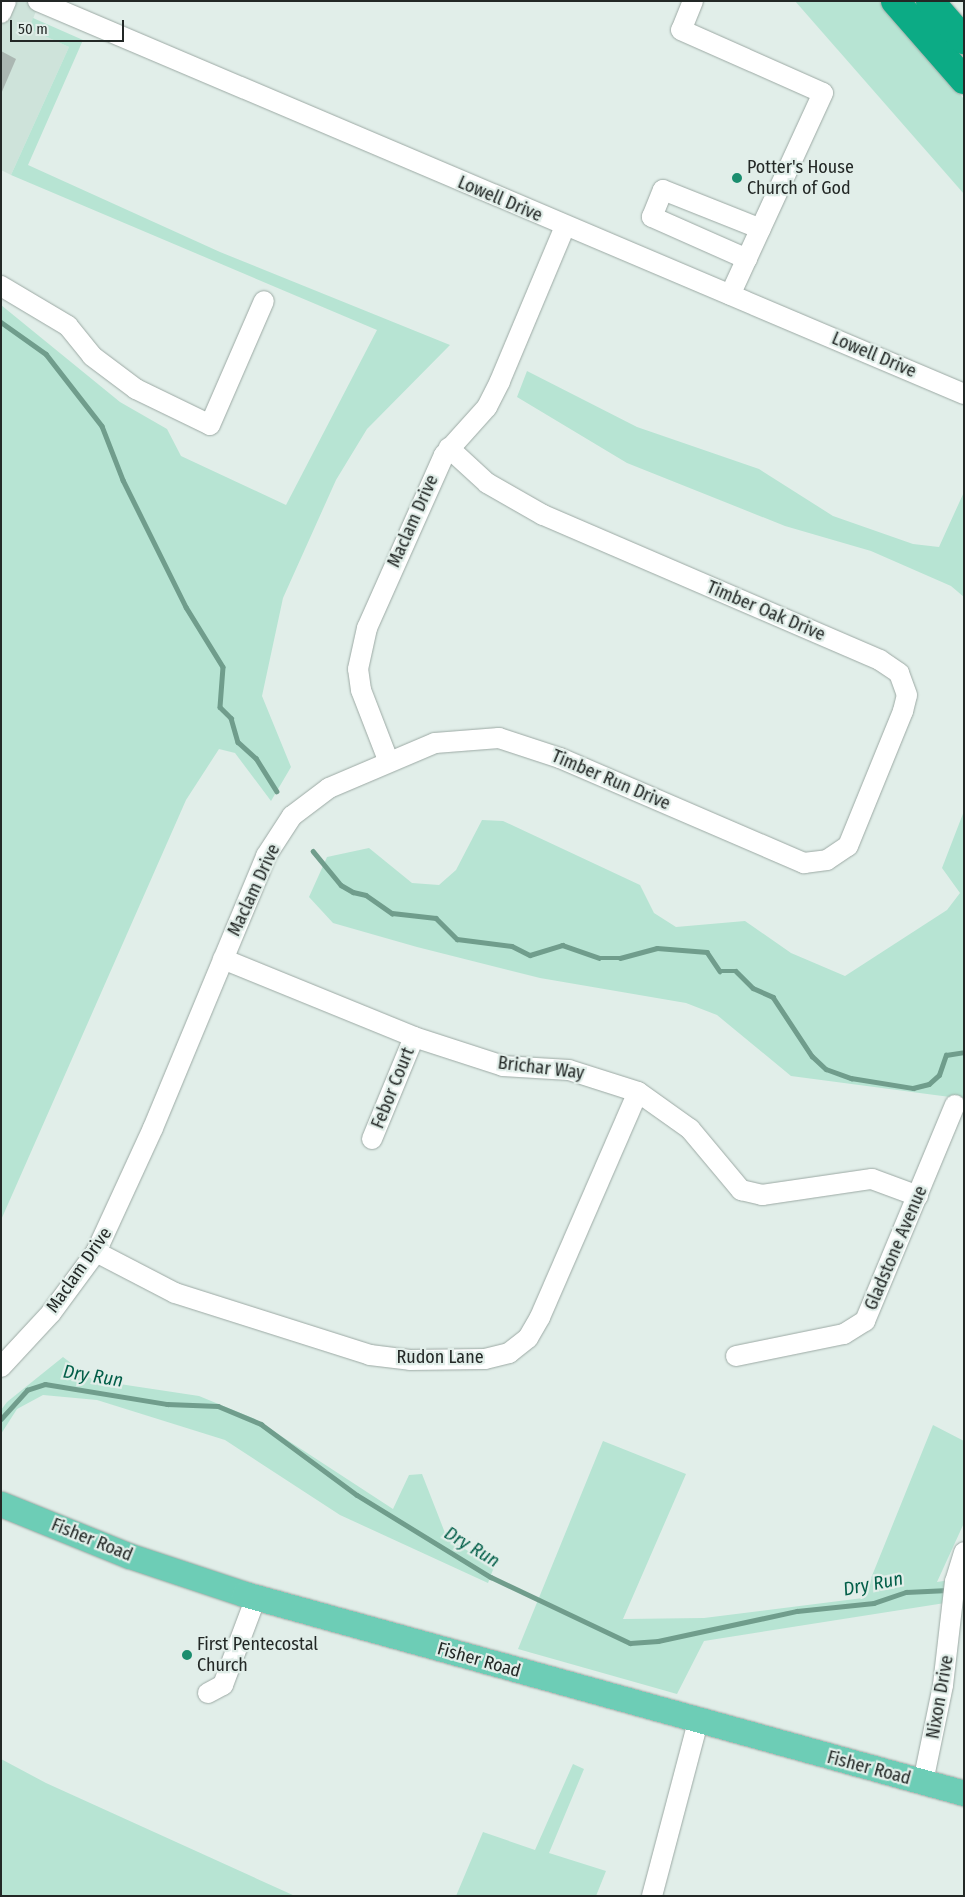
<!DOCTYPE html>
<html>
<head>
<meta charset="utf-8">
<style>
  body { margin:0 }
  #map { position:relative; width:965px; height:1897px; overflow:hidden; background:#e1eee9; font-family:"Fira Sans Condensed",sans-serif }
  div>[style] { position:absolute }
  .built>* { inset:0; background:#cee3da }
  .green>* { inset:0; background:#b7e4d3 }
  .stream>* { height:4.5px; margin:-2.25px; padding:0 2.25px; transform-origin:2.25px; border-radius:2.25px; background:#709d8c }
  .building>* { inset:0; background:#abb7b2 }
  .roads { filter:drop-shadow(0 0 1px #9ca9a4) drop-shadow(0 0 1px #9ca9a4) }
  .minor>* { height:20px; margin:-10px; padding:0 10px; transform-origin:10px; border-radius:10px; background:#fff }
  .major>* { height:25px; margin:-12.5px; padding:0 12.5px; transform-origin:12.5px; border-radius:12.5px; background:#6dcdb6 }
  .highway>* { height:28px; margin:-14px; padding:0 14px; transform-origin:14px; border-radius:14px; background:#0cab85 }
  .dots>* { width:14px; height:14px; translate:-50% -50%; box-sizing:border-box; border:2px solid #e1eee9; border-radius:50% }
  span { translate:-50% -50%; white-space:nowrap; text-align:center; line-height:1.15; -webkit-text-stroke:4.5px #e1eee9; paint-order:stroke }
  .poi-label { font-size:18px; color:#232826 }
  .left { translate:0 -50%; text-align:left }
  .street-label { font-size:18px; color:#232826 }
  .water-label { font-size:19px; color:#025e48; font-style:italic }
  .frame { position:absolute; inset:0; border:2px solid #232826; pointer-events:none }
  .scale { position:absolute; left:10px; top:20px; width:114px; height:22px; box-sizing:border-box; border:2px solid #232826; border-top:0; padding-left:6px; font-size:15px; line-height:18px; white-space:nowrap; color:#232826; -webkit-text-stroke:4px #e1eee9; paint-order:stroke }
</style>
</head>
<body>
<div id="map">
  <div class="built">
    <i style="clip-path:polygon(1px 1px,40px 1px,29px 29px,69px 47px,11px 175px,1px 170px)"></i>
  </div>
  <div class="green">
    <i style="clip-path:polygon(795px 1px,879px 1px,964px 99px,964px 194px)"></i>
    <i style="clip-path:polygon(33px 18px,83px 40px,28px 165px,220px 252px,450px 345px,367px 429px,336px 480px,283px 598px,262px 696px,291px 767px,271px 801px,235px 753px,219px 749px,186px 800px,1px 1220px,1px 305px,120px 402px,167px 429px,181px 456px,286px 505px,377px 330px,11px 175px,69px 47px,29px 29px)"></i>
    <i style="clip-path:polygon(527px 371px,637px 427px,759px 469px,833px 516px,913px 544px,939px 547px,964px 492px,964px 597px,951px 586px,871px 551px,785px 526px,627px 463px,517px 397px)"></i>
    <i style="clip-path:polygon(964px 811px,964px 1103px,950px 1097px,791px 1076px,717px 1015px,686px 1003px,540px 978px,417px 947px,333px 923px,309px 897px,327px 857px,369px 848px,412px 883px,439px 885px,456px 870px,482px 820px,503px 821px,640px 885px,654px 913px,676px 927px,745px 921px,791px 953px,845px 976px,947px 910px,960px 893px,942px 868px)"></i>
    <i style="clip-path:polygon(63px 1357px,93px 1380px,199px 1396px,255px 1419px,393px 1509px,409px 1475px,422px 1474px,447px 1538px,494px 1567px,488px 1583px,340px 1515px,225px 1440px,97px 1400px,43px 1395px,17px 1409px,1px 1434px,1px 1410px,7px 1402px)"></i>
    <i style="clip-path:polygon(933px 1425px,964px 1441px,964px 1523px,937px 1582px,964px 1578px,964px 1600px,704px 1641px,677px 1694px,518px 1649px,603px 1441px,686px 1474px,623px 1619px,704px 1618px,863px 1598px)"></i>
    <i style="clip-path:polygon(1px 1759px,46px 1783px,295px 1896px,1px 1896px)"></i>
    <i style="clip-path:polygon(573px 1764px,584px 1769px,549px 1853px,606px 1871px,596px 1896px,456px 1896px,483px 1832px,535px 1850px)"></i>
  </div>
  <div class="stream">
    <i style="left:1px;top:322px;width:55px;rotate:35.4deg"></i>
    <i style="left:46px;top:354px;width:91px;rotate:52.1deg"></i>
    <i style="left:102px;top:426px;width:58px;rotate:68.7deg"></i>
    <i style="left:123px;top:480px;width:142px;rotate:63.6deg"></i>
    <i style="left:186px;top:607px;width:70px;rotate:58.3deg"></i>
    <i style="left:223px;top:667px;width:40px;rotate:94.3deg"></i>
    <i style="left:220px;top:707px;width:16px;rotate:45deg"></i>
    <i style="left:231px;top:718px;width:25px;rotate:74deg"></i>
    <i style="left:238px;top:742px;width:24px;rotate:42deg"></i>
    <i style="left:256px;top:758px;width:39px;rotate:58deg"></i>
    <i style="left:313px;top:851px;width:44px;rotate:50.5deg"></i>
    <i style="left:341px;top:885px;width:14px;rotate:30deg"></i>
    <i style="left:353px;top:892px;width:13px;rotate:13deg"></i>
    <i style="left:366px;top:895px;width:32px;rotate:35deg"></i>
    <i style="left:392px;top:913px;width:44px;rotate:6.5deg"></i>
    <i style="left:436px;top:918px;width:30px;rotate:45deg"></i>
    <i style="left:457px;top:939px;width:55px;rotate:7.3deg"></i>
    <i style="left:512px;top:946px;width:20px;rotate:27deg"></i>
    <i style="left:530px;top:955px;width:34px;rotate:-17deg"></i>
    <i style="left:562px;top:945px;width:39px;rotate:19deg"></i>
    <i style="left:599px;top:958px;width:21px"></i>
    <i style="left:620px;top:958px;width:38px;rotate:-15deg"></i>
    <i style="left:657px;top:948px;width:50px;rotate:4.6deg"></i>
    <i style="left:707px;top:952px;width:23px;rotate:56deg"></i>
    <i style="left:720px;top:971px;width:16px"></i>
    <i style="left:736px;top:971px;width:24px;rotate:45deg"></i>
    <i style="left:753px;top:988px;width:22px;rotate:24deg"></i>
    <i style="left:773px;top:997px;width:71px;rotate:56.5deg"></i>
    <i style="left:812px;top:1056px;width:19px;rotate:43deg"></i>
    <i style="left:826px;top:1069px;width:27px;rotate:20deg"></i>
    <i style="left:851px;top:1078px;width:63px;rotate:9.2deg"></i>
    <i style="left:913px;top:1088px;width:16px;rotate:-14deg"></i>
    <i style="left:929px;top:1084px;width:13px;rotate:-42deg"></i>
    <i style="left:939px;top:1075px;width:21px;rotate:-71deg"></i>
    <i style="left:946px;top:1055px;width:18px;rotate:-9deg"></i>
    <i style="left:1px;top:1419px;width:39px;rotate:-48deg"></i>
    <i style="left:27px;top:1390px;width:19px;rotate:-18deg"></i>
    <i style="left:45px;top:1384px;width:124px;rotate:9.3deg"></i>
    <i style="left:167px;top:1404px;width:51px;rotate:2.2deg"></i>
    <i style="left:218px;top:1406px;width:47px;rotate:22.7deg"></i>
    <i style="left:261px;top:1424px;width:119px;rotate:36.5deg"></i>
    <i style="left:357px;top:1495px;width:157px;rotate:31.5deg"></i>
    <i style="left:491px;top:1577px;width:154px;rotate:25.4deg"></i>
    <i style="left:630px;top:1643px;width:28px;rotate:-4deg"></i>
    <i style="left:658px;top:1641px;width:142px;rotate:-12.2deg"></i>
    <i style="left:797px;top:1611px;width:77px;rotate:-5.9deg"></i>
    <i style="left:874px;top:1603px;width:34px;rotate:-19deg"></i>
    <i style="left:906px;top:1592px;width:42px;rotate:-2.7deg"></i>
  </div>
  <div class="building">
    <i style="clip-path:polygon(1px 51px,16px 59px,1px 94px)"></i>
  </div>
  <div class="roads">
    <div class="minor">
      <i style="left:38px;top:1px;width:1006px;rotate:23deg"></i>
      <i style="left:693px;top:1px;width:31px;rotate:112deg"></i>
      <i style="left:681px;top:30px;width:155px;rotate:23.9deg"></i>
      <i style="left:823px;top:93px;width:222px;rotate:114.7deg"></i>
      <i style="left:1px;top:13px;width:13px;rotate:-67deg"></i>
      <i style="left:747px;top:259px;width:104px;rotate:-156.1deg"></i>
      <i style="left:652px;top:217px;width:29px;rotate:-68deg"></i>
      <i style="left:663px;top:190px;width:105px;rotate:21.7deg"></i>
      <i style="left:1px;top:286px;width:78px;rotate:30.8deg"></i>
      <i style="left:68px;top:326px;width:38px;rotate:51deg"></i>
      <i style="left:92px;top:356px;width:55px;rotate:36.9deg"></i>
      <i style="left:136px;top:389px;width:82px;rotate:25.9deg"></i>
      <i style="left:210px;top:425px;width:135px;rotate:-66.5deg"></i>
      <i style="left:388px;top:760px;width:75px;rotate:-111.1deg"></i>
      <i style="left:361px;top:690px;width:21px;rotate:-98deg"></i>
      <i style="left:358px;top:669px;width:42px;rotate:-77.6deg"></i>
      <i style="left:367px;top:628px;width:189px;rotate:-66deg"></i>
      <i style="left:444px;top:455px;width:64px;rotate:-48.1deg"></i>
      <i style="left:487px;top:407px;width:29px;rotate:-63deg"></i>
      <i style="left:500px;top:381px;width:168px;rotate:-67.2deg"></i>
      <i style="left:223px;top:959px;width:206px;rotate:22.2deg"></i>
      <i style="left:414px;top:1037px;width:94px;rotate:18deg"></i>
      <i style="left:503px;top:1066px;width:66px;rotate:3.5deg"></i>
      <i style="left:569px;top:1070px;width:72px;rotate:17.7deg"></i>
      <i style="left:638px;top:1092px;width:64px;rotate:35.4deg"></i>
      <i style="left:690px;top:1129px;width:80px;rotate:50.1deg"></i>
      <i style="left:741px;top:1190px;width:22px;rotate:13deg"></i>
      <i style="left:762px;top:1195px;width:111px;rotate:-8.3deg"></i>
      <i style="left:872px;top:1179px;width:49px;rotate:20.3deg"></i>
      <i style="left:372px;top:1139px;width:110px;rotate:-67.6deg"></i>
      <i style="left:96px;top:1252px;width:89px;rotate:27.4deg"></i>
      <i style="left:175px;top:1293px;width:205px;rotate:17.6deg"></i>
      <i style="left:370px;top:1355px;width:40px;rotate:7.1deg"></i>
      <i style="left:410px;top:1360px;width:75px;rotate:-0.8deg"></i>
      <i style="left:485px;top:1359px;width:25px;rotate:-14deg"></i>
      <i style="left:509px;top:1353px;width:24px;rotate:-38deg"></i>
      <i style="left:528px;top:1338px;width:24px;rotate:-60deg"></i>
      <i style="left:540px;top:1317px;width:245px;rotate:-66.5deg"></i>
      <i style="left:736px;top:1356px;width:110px;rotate:-11.5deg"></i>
      <i style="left:844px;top:1334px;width:25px;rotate:-32deg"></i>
      <i style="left:865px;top:1321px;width:234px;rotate:-67.4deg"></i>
      <i style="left:1px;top:1367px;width:74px;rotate:-47.2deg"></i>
      <i style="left:51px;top:1313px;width:76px;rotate:-53.6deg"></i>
      <i style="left:96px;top:1252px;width:136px;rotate:-65.3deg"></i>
      <i style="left:153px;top:1128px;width:295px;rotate:-67.4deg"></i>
      <i style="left:266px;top:856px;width:48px;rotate:-57deg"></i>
      <i style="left:292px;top:816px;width:46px;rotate:-37.1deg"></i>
      <i style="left:329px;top:788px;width:115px;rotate:-23deg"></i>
      <i style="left:435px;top:743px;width:64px;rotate:-4.5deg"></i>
      <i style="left:499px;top:738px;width:64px;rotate:18.2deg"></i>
      <i style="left:560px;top:758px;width:266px;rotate:23.3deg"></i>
      <i style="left:804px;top:863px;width:23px;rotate:-7deg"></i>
      <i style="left:827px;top:860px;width:25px;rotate:-34deg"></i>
      <i style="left:848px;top:846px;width:146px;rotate:-67.8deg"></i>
      <i style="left:903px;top:711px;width:16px;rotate:-76deg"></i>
      <i style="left:907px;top:695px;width:23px;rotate:-110deg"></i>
      <i style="left:899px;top:673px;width:23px;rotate:-146deg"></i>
      <i style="left:880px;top:660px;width:367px;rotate:-156.7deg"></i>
      <i style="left:543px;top:515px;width:64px;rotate:-150.3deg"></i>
      <i style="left:487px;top:483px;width:52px;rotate:-137.4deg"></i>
      <i style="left:208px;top:1693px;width:17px;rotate:-28deg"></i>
      <i style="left:223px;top:1685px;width:94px;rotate:-69.4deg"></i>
      <i style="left:923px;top:1782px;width:99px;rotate:-78.3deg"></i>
      <i style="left:943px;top:1685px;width:104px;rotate:-83.4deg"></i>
      <i style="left:955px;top:1582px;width:31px;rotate:-73deg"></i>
      <i style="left:652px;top:1896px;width:180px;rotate:-75.2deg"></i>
    </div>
    <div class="major">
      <i style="left:1px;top:1504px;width:139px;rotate:22deg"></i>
      <i style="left:130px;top:1556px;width:120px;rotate:18.4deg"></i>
      <i style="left:244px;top:1594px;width:747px;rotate:15.45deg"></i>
    </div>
    <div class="highway">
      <i style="left:895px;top:1px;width:105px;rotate:48.9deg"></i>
      <i style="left:930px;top:1px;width:52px;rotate:48.9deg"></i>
    </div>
  </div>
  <div class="dots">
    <i style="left:737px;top:178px;background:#1a8d6e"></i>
    <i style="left:187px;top:1655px;background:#1a8d6e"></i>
  </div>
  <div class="poi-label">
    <span class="left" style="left:747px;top:178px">Potter's House<br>Church of God</span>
    <span class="left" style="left:197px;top:1655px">First Pentecostal<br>Church</span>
  </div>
  <div class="street-label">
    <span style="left:500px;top:199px;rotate:23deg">Lowell Drive</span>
    <span style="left:874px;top:355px;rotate:23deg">Lowell Drive</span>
    <span style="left:413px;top:521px;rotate:-66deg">Maclam Drive</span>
    <span style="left:766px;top:611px;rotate:23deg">Timber Oak Drive</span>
    <span style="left:611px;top:780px;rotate:23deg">Timber Run Drive</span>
    <span style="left:254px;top:890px;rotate:-65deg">Maclam Drive</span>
    <span style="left:541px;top:1068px;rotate:7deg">Brichar Way</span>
    <span style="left:393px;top:1088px;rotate:-68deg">Febor Court</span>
    <span style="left:896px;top:1248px;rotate:-67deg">Gladstone Avenue</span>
    <span style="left:79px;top:1270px;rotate:-55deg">Maclam Drive</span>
    <span style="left:440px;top:1357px">Rudon Lane</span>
    <span style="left:92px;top:1540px;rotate:22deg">Fisher Road</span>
    <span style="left:479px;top:1660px;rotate:16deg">Fisher Road</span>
    <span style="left:940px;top:1697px;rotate:-80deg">Nixon Drive</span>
    <span style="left:869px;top:1768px;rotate:15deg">Fisher Road</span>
  </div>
  <div class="water-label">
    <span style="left:93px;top:1376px;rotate:9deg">Dry Run</span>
    <span style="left:472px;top:1547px;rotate:31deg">Dry Run</span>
    <span style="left:873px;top:1584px;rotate:-11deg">Dry Run</span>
  </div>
  <div class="frame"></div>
  <div class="scale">50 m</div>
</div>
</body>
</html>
